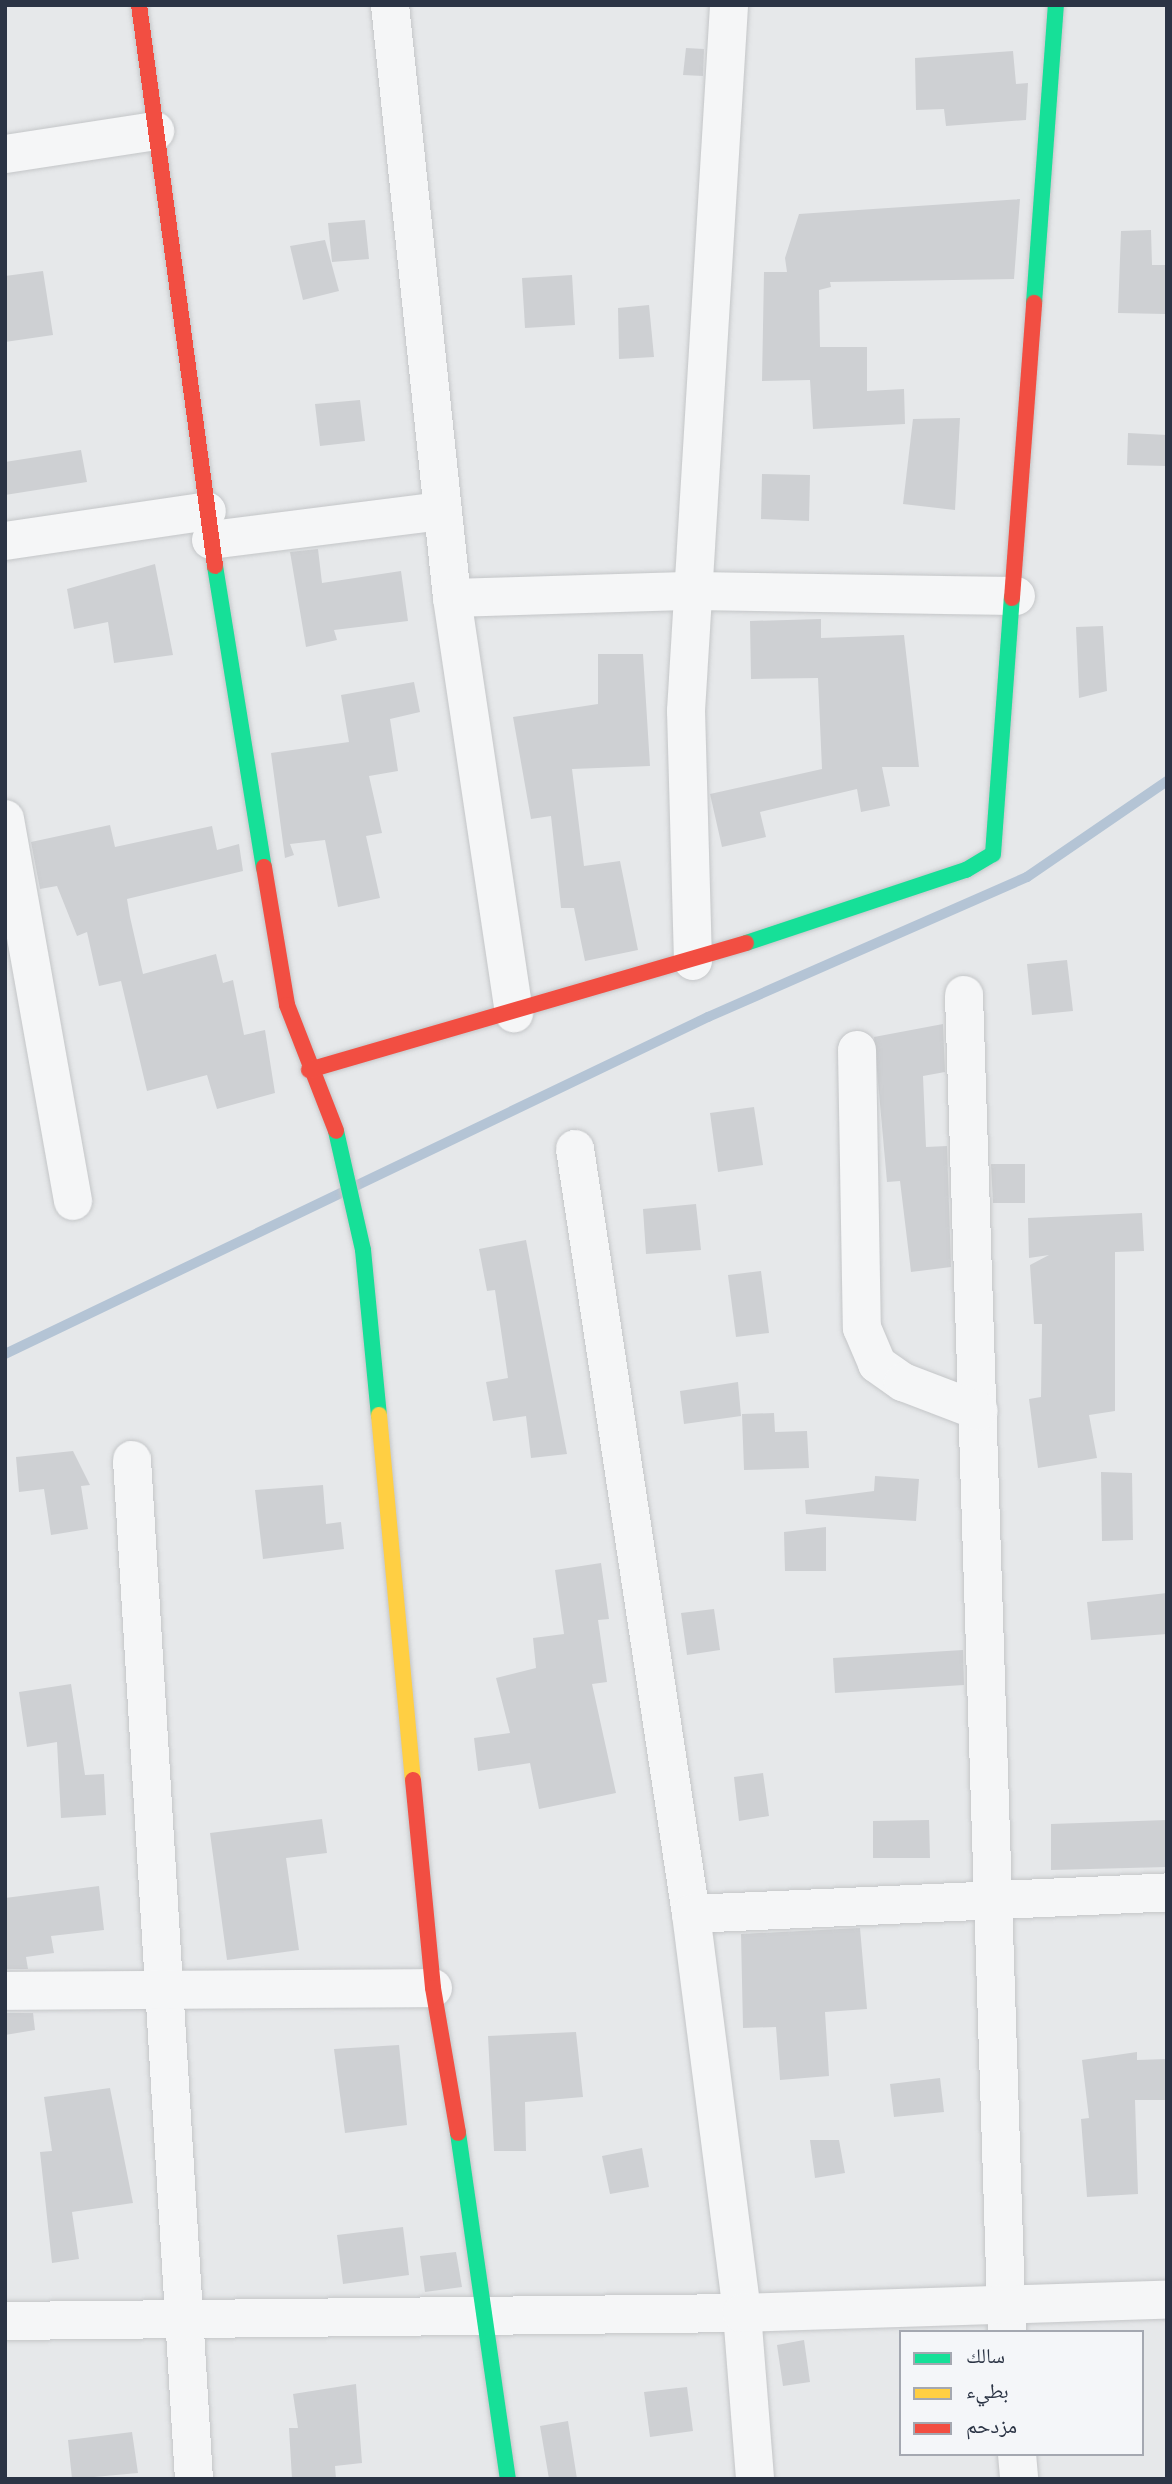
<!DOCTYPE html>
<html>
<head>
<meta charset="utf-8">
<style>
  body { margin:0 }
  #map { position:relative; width:1172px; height:2484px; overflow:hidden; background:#e6e8ea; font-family:"Golos Text","Noto Naskh Arabic",sans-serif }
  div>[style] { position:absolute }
  .stream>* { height:10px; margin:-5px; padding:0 5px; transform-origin:5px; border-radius:5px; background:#b4c4d5 }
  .building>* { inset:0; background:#ced0d3 }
  .roads { filter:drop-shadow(0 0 2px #c4c6c8) drop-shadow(0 0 2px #c4c6c8) }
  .street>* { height:38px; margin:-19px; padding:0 19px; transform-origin:19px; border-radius:19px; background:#f5f6f7 }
  .fast>* { height:16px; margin:-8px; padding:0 8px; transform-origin:8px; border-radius:8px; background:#16e098 }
  .slow>* { height:16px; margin:-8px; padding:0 8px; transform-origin:8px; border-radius:8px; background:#ffcf43 }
  .jam>* { height:16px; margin:-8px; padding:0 8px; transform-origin:8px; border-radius:8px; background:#f24e42 }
  span { translate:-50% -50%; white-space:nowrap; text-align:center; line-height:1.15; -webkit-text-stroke:7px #f4f6f9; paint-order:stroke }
  .frame { position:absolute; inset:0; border:7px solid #2b3445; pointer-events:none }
  .legend { position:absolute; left:899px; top:2330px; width:245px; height:126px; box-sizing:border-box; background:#f4f6f9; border:2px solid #a4a8b1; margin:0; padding:9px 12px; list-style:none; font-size:21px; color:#2b3445 }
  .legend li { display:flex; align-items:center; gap:14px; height:35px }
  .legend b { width:35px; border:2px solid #a4a8b1 }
</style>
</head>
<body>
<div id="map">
  <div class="stream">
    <i style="left:5px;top:1354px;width:780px;rotate:-25.61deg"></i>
    <i style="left:708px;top:1017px;width:348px;rotate:-23.7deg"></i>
    <i style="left:1027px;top:877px;width:170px;rotate:-34.4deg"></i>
  </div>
  <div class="building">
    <i style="clip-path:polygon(686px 48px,704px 49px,703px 76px,683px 75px)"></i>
    <i style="clip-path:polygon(1013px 51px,1016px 84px,1028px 83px,1026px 120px,946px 126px,944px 109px,916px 110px,915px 58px)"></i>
    <i style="clip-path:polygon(1020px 199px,1014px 279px,830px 282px,831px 287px,819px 290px,820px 347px,867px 347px,867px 391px,904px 389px,905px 424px,813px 429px,810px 380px,762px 381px,764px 272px,787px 272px,785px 258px,799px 214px)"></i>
    <i style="clip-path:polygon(365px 220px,369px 259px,332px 262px,328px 223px)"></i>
    <i style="clip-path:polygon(1151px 230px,1152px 265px,1166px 265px,1165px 314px,1118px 313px,1121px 231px)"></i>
    <i style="clip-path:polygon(325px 240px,339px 291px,303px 300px,290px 246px)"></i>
    <i style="clip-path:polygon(43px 271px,53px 335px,5px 342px,5px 276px)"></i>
    <i style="clip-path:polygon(572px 275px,575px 325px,525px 328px,522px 278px)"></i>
    <i style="clip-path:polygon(649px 305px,654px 357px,619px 359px,618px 308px)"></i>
    <i style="clip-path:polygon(360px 400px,365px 441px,320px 446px,315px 404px)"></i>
    <i style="clip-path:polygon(960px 418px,955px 510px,903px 504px,913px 419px)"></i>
    <i style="clip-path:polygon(1128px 433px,1167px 435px,1167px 466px,1127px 465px)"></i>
    <i style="clip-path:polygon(81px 450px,87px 482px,5px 495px,5px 462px)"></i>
    <i style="clip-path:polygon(762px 474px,810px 475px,809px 521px,761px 519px)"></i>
    <i style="clip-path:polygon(318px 549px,322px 583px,401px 571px,408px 621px,334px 630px,337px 640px,306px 647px,290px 552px)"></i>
    <i style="clip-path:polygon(155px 564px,173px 655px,114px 663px,108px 622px,74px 629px,67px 589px)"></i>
    <i style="clip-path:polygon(821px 619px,821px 638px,904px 635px,919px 767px,882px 767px,890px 806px,861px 812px,857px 789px,760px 812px,766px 837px,722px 847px,710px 794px,822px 769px,818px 678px,751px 679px,750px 621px)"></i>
    <i style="clip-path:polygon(1103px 626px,1107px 691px,1079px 698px,1076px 627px)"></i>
    <i style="clip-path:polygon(598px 654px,643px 654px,650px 766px,572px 769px,584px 866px,620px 861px,638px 950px,585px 961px,574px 908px,561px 908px,551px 816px,531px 819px,513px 717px,598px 704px)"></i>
    <i style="clip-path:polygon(414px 682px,420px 712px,390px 719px,398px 771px,369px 776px,382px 833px,366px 836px,380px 898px,338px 907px,325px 840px,290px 844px,294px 855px,285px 858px,271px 753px,349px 742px,341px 695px)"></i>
    <i style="clip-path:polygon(110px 825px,115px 847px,212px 826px,217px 850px,239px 844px,243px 871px,127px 899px,130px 917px,143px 974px,216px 954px,223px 983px,233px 980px,244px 1035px,265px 1030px,275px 1093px,217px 1109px,207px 1075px,147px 1091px,121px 981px,99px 986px,87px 932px,77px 936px,57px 886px,40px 889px,31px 842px)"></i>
    <i style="clip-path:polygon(1067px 960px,1073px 1011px,1032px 1015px,1027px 964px)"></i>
    <i style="clip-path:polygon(943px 1024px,945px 1072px,923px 1076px,926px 1147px,947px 1146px,951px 1267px,911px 1272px,900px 1181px,887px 1182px,874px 1037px)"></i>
    <i style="clip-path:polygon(754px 1107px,763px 1165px,718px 1172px,710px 1113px)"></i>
    <i style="clip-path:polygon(991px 1164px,1025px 1164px,1025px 1203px,993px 1203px)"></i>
    <i style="clip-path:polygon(696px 1204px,701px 1250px,646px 1254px,643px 1209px)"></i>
    <i style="clip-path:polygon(1142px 1213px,1144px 1251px,1115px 1252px,1115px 1411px,1089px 1415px,1097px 1458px,1038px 1468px,1029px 1399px,1041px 1397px,1042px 1324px,1034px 1324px,1030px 1265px,1049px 1255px,1029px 1258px,1028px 1218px)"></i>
    <i style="clip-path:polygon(526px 1240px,567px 1454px,531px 1458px,526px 1416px,493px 1421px,486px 1382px,508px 1378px,495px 1290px,487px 1291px,479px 1249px)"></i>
    <i style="clip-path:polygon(761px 1271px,769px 1333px,736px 1337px,728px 1275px)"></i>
    <i style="clip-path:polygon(738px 1382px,741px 1416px,684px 1424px,680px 1391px)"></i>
    <i style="clip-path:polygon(774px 1413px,775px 1432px,807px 1431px,809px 1468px,744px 1470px,742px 1414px)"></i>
    <i style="clip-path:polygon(73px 1451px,90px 1485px,81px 1486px,88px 1529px,51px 1535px,44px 1489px,19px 1492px,16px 1457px)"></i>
    <i style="clip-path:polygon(1101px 1472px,1132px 1473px,1133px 1540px,1102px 1541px)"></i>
    <i style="clip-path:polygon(875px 1476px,919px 1479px,916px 1521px,806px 1514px,805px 1500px,874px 1491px)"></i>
    <i style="clip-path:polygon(323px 1485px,326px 1524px,341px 1522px,344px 1549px,263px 1559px,255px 1490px)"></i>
    <i style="clip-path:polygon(826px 1527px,826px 1571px,785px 1571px,784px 1532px)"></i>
    <i style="clip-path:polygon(601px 1563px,609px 1619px,598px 1620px,607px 1682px,592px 1684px,616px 1793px,539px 1809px,530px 1763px,478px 1771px,474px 1738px,510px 1733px,496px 1678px,536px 1668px,533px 1638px,564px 1634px,555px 1570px)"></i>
    <i style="clip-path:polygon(1167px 1593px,1167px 1634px,1091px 1640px,1087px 1602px)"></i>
    <i style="clip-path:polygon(714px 1609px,720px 1650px,687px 1655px,681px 1613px)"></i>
    <i style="clip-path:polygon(963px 1650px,964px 1685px,835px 1693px,833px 1658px)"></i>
    <i style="clip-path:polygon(71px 1684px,85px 1775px,104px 1774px,106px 1815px,61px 1818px,57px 1742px,27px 1747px,19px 1692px)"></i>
    <i style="clip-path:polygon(763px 1773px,769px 1816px,739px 1821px,734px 1777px)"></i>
    <i style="clip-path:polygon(322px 1819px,327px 1853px,286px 1858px,299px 1950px,227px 1960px,210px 1833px)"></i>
    <i style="clip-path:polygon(929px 1820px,930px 1858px,873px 1858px,873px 1821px)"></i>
    <i style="clip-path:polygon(1167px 1820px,1167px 1867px,1051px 1870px,1051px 1824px)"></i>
    <i style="clip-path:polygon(99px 1886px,104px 1930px,51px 1936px,54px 1953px,26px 1957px,28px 1969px,5px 1969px,5px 1898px)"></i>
    <i style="clip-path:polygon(860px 1928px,867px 2009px,825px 2012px,829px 2076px,780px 2080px,776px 2027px,743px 2028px,741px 1934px)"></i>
    <i style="clip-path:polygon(5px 2013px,33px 2013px,35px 2030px,5px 2035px)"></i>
    <i style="clip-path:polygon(576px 2032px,583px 2097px,525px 2102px,526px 2151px,494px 2151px,488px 2036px)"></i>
    <i style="clip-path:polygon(399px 2045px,407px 2125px,345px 2133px,334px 2049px)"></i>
    <i style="clip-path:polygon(1137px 2052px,1137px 2060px,1167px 2059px,1167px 2100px,1135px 2100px,1138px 2194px,1087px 2197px,1081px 2119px,1089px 2118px,1082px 2060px)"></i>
    <i style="clip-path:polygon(940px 2078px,944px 2112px,894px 2117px,890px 2084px)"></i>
    <i style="clip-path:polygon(110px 2088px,133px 2203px,72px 2212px,79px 2259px,52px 2263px,40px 2152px,52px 2151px,44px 2097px)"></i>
    <i style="clip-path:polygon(810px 2140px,839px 2140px,845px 2173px,815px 2178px)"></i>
    <i style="clip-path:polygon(642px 2148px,649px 2187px,610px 2194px,602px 2156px)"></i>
    <i style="clip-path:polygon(403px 2227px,409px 2275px,343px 2284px,337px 2235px)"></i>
    <i style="clip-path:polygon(456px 2252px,462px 2287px,425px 2292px,420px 2256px)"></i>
    <i style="clip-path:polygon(804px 2340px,810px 2382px,783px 2386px,777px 2345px)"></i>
    <i style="clip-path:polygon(356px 2384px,362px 2463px,335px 2466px,336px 2479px,292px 2479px,289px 2428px,298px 2428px,293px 2394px)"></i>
    <i style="clip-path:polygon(687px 2387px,693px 2431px,650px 2437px,644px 2392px)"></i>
    <i style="clip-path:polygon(568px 2421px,577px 2479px,549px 2479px,540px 2426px)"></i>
    <i style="clip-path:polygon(132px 2432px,138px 2473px,72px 2479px,68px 2440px)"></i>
  </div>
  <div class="roads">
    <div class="street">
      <i style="left:390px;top:5px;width:596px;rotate:84.03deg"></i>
      <i style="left:452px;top:598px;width:420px;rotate:81.5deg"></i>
      <i style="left:5px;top:154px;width:152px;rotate:-8.7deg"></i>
      <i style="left:211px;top:540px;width:233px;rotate:-7.2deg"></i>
      <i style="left:5px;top:541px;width:204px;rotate:-8.4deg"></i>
      <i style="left:452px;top:598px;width:242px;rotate:-1.7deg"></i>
      <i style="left:694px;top:591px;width:322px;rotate:0.9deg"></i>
      <i style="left:5px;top:819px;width:388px;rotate:79.9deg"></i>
      <i style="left:693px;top:961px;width:250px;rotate:-91.6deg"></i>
      <i style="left:686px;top:711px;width:707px;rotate:-86.51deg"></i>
      <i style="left:964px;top:995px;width:1338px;rotate:88.16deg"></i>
      <i style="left:857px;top:1050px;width:278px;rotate:89deg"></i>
      <i style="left:862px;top:1328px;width:39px;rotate:67deg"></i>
      <i style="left:877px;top:1364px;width:32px;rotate:35deg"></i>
      <i style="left:903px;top:1382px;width:81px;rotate:20.9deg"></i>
      <i style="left:575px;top:1149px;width:774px;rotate:81.38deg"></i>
      <i style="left:691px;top:1914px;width:402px;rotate:82.7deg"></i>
      <i style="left:742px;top:2313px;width:167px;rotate:85.5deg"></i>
      <i style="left:132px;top:1460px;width:1021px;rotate:86.52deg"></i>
      <i style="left:691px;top:1914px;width:477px;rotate:-2.6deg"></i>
      <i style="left:5px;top:1991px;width:428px;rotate:-0.4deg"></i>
      <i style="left:5px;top:2321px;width:737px;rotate:-0.62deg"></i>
      <i style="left:742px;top:2313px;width:425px;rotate:-1.8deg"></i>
      <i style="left:1017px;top:2454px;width:25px;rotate:85deg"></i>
    </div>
    <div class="fast">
      <i style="left:1034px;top:303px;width:299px;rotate:-85.8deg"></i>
      <i style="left:215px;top:566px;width:305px;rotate:80.8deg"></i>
      <i style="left:746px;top:943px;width:232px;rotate:-18.4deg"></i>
      <i style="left:966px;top:870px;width:31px;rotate:-31deg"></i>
      <i style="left:993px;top:854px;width:257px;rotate:-85.8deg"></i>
      <i style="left:336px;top:1131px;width:122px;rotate:77.2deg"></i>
      <i style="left:363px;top:1250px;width:166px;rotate:84.5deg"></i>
      <i style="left:458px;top:2133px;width:350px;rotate:81.8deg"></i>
    </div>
    <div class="slow">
      <i style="left:379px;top:1415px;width:367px;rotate:84.7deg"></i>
    </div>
    <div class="jam">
      <i style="left:139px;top:5px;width:566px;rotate:82.28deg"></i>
      <i style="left:1012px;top:598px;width:296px;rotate:-85.7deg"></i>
      <i style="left:264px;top:867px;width:140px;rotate:80.5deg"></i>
      <i style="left:287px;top:1005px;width:135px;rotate:68.7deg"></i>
      <i style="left:309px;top:1070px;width:455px;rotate:-16.2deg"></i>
      <i style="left:413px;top:1780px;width:209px;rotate:84.5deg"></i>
      <i style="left:433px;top:1988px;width:147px;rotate:80.2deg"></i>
    </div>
  </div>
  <div class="frame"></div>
  <ul class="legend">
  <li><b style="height:9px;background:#16e098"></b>سالك</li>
  <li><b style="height:9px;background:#ffcf43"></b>بطيء</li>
  <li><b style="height:9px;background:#f24e42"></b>مزدحم</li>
  </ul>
</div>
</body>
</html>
